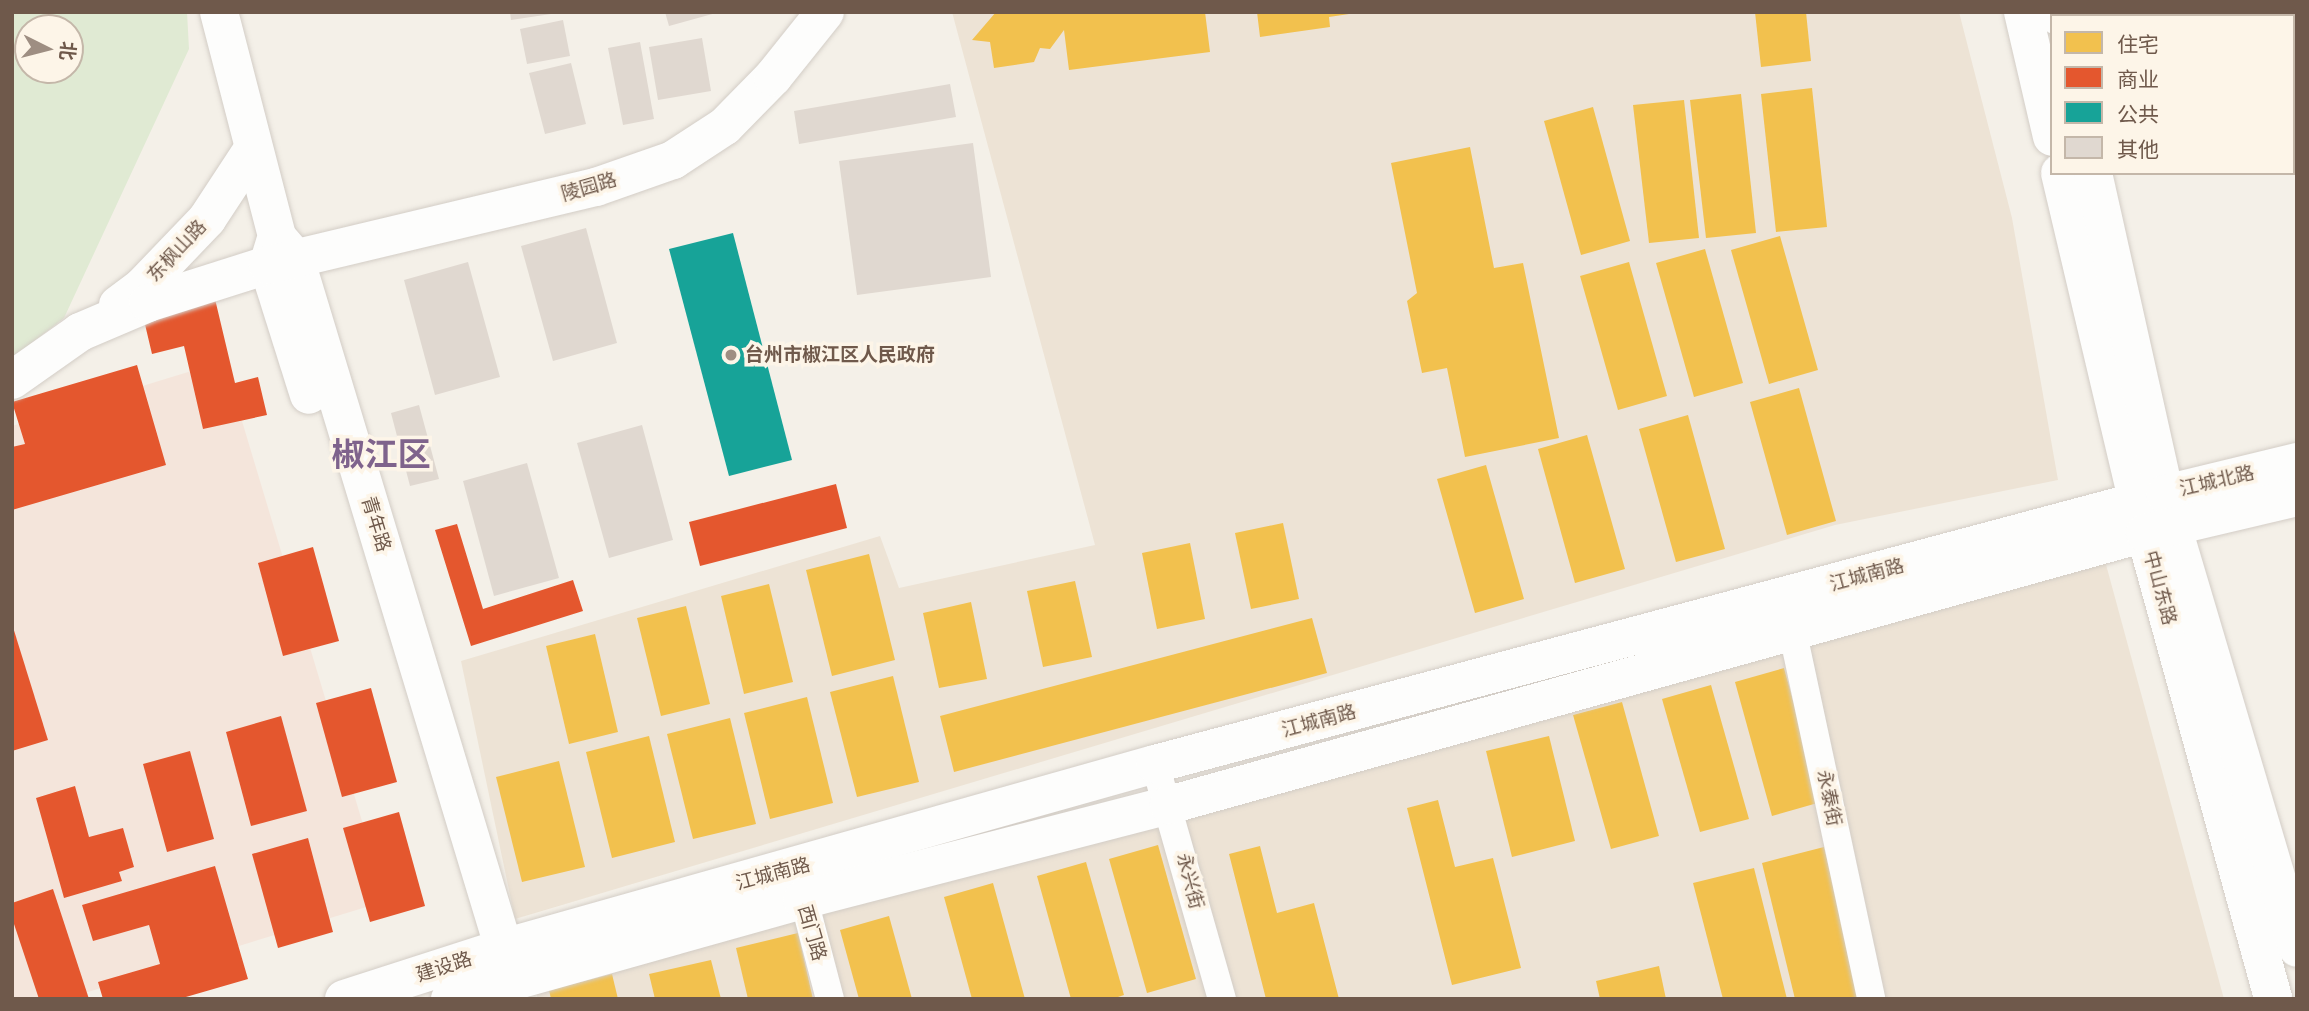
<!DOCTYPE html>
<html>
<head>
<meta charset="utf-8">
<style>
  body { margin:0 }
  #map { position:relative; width:2309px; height:1011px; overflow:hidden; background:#f4f0e8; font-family:Ubuntu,"Noto Sans SC",sans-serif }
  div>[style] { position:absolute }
  .residential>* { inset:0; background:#ede3d5 }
  .commercial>* { inset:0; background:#f4e5db }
  .green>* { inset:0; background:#e0ead3 }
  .homes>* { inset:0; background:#f2c14e }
  .shops>* { inset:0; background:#e4572e }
  .public>* { inset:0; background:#17a398 }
  .building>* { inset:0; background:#e0d8d0 }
  .roads { filter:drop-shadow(0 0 2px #d3cdc6) drop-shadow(0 0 2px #d3cdc6) }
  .street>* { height:28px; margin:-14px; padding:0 14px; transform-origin:14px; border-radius:14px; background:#fdfdfc }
  .secondary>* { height:38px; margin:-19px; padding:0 19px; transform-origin:19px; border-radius:19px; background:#fdfdfc }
  .dots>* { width:19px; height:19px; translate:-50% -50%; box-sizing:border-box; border:4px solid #fdf5e8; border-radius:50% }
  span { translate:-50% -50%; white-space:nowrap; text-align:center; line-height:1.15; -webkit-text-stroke:7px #fdf5e8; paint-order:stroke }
  .street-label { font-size:19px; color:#6f594b }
  .poi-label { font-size:19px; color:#6f594b; font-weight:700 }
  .left { translate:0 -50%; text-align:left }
  .town-label { font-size:33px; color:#7f638c; font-weight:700 }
  .frame { position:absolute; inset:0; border:14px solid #6f594b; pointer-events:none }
  .legend { position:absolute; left:2050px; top:14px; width:245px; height:161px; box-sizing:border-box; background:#fdf5e8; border:2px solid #c4b7a9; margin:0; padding:9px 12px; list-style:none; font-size:21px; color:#6f594b }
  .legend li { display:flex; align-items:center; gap:14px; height:35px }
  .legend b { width:35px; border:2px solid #c4b7a9 }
  .north { position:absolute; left:14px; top:14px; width:70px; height:70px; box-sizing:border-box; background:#fdf5e8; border:2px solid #c4b7a9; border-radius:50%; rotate:96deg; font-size:19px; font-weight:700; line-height:28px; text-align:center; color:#6f594b }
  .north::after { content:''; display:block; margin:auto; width:24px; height:32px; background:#9e8e82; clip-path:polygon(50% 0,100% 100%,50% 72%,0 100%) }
</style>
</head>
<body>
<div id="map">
  <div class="residential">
    <i style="clip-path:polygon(952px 12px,1959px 12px,2012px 218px,2058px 480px,1835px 525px,515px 919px,461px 661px,880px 536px,899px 588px,1095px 545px)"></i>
    <i style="clip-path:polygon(2101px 546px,2224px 999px,538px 999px,534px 986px)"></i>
  </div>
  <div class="commercial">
    <i style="clip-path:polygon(224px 361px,386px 901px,65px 999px,12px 999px,12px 426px)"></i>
  </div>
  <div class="green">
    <i style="clip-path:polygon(evenodd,12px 12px,187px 12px,189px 49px,64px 318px,12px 358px,12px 12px,28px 28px,70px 28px,70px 70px,28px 70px,28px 28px)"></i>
  </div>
  <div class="homes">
    <i style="clip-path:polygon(996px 12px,1205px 12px,1210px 52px,1069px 70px,1064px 30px,1050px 49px,1040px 48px,1034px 62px,994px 68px,990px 42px,972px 40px)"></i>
    <i style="clip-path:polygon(1257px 12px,1349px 12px,1349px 14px,1329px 17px,1330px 27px,1260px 37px)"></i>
    <i style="clip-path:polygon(1755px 12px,1806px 12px,1811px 61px,1761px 67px)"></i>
    <i style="clip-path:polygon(1812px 88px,1827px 227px,1776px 232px,1761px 94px)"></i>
    <i style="clip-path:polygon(1741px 94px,1756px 233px,1706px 238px,1690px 100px)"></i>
    <i style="clip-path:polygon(1684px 100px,1699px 238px,1649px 243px,1633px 105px)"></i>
    <i style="clip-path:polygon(1593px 107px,1630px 241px,1581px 255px,1544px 121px)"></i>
    <i style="clip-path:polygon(1470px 147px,1494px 268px,1523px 263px,1559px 438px,1465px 457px,1447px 368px,1422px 373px,1407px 301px,1417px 293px,1391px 163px)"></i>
    <i style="clip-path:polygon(1780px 236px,1818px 370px,1769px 384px,1731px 250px)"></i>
    <i style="clip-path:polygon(1705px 249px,1743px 383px,1694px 397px,1656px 263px)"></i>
    <i style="clip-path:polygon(1629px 262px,1667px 396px,1618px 410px,1580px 276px)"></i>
    <i style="clip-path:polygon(1799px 388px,1836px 521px,1787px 535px,1750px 402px)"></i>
    <i style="clip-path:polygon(1688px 415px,1725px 549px,1676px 562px,1639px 429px)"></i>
    <i style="clip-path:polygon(1587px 435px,1625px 569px,1575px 583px,1538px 449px)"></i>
    <i style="clip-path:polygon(1486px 465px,1524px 599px,1475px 613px,1437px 479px)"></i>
    <i style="clip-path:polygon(1283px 523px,1299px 599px,1251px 609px,1235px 533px)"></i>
    <i style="clip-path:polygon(1190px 543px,1205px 619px,1157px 629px,1142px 553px)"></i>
    <i style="clip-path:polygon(869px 554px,895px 660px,832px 676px,806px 570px)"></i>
    <i style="clip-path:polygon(1075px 581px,1092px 657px,1043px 667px,1027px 591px)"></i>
    <i style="clip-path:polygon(769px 584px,793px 682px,744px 694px,721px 596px)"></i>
    <i style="clip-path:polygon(971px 602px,987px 679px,939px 688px,923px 613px)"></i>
    <i style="clip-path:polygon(686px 606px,710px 704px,661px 716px,637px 618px)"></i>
    <i style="clip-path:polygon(1312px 618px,1327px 673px,954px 772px,940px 716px)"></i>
    <i style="clip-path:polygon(595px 634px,618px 732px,569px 744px,546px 646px)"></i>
    <i style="clip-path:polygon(1784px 668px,1821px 802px,1772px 816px,1735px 682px)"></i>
    <i style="clip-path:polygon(893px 676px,919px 782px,857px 797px,830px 692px)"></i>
    <i style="clip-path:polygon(1711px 685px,1749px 819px,1700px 832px,1662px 699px)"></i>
    <i style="clip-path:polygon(807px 697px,833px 803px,770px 819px,744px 713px)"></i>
    <i style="clip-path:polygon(1622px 702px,1659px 836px,1611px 849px,1573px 715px)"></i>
    <i style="clip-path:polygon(730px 718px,756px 824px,693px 839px,667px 734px)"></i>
    <i style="clip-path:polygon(649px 736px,675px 842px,612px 858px,586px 752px)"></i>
    <i style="clip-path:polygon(1549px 736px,1575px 841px,1512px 857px,1486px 751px)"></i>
    <i style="clip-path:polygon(559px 761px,585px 867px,522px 882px,496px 777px)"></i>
    <i style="clip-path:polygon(1438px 800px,1455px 867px,1493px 858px,1521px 968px,1452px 985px,1407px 808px)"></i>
    <i style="clip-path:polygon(1158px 845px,1196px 979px,1147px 993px,1109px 859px)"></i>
    <i style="clip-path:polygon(1260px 846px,1277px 913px,1314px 903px,1339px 999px,1266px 999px,1229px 854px)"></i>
    <i style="clip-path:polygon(1824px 847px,1861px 999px,1795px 999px,1762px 863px)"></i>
    <i style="clip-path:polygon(1086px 862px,1124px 995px,1112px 999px,1071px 999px,1037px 876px)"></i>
    <i style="clip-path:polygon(1754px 868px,1787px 999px,1723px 999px,1693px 883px)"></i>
    <i style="clip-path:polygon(993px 883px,1025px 999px,972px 999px,944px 897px)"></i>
    <i style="clip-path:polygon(889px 916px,912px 999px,859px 999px,840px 930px)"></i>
    <i style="clip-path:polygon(798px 933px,813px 999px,748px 999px,736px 948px)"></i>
    <i style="clip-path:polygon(711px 960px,721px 999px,655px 999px,649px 974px)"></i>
    <i style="clip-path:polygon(1659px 966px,1666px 999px,1600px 999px,1596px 981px)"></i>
    <i style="clip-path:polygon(612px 974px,618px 999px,551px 999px,549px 990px)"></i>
  </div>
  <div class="shops">
    <i style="clip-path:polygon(2107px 12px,2239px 12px,2239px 16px,2107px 16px)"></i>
    <i style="clip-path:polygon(215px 299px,235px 383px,258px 377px,267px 415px,203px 429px,184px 346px,152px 354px,143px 316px)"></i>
    <i style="clip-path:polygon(137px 365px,166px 465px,12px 510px,12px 447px,25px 444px,12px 402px)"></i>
    <i style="clip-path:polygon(836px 484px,847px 528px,700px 566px,689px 522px)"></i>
    <i style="clip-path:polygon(457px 524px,483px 609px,573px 580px,583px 611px,471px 646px,435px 530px)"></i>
    <i style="clip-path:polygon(313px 547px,339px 641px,283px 656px,258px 563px)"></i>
    <i style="clip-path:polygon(12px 624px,48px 740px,12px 751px)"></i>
    <i style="clip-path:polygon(371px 688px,397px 782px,342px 797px,316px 703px)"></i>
    <i style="clip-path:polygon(281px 716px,307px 811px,251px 826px,226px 732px)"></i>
    <i style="clip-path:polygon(190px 751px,214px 839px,167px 852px,143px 764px)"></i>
    <i style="clip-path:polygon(75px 786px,89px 837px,123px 828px,134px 867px,119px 872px,122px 881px,64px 898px,36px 798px)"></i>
    <i style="clip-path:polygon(399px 812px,425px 906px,370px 922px,343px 828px)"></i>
    <i style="clip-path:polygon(308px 838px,333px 932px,278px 948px,252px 854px)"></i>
    <i style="clip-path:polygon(215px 866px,248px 979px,179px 999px,103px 999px,98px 982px,160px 964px,149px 925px,93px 941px,82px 905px)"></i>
    <i style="clip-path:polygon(53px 889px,89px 999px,39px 999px,12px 918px,12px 903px)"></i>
  </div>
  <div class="public">
    <i style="clip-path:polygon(733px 233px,792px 460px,729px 476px,669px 249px)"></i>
  </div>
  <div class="building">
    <i style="clip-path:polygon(510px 12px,551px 12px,551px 14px,511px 20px)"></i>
    <i style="clip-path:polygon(665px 12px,716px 12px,716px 13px,669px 26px)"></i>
    <i style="clip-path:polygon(563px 20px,570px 56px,527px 64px,520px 29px)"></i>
    <i style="clip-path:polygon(702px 38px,711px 91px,658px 100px,649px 47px)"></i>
    <i style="clip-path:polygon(640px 42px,654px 119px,623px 125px,608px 48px)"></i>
    <i style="clip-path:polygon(571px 63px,586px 124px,545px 134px,529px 73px)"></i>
    <i style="clip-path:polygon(950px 84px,956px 117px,799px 144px,794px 111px)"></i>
    <i style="clip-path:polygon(973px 143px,991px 277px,857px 295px,839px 161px)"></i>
    <i style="clip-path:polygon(586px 228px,617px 343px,553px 361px,521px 246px)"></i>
    <i style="clip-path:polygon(468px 262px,500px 377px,435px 395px,404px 280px)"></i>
    <i style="clip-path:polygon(419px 405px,439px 479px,410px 486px,391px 413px)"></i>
    <i style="clip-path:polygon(642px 425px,673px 540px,609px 558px,577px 443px)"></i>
    <i style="clip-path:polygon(527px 463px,559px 578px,494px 596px,463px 481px)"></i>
  </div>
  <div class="roads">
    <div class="street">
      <i style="left:1789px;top:615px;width:393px;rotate:77.9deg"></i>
      <i style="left:1155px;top:764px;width:244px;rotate:74.1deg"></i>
      <i style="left:799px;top:881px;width:122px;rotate:75.3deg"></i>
    </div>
    <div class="secondary">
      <i style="left:219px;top:12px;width:232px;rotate:75.5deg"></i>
      <i style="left:277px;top:237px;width:28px;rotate:49deg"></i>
      <i style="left:295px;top:258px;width:746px;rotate:73.17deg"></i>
      <i style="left:2023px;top:12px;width:128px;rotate:76.9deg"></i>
      <i style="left:2057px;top:12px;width:4px;rotate:76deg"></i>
      <i style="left:2060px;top:173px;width:370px;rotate:76.7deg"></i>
      <i style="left:2145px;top:533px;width:483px;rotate:74.6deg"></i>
      <i style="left:2093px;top:173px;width:361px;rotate:77.4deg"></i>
      <i style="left:2172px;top:525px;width:441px;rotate:73.5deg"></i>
      <i style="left:275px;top:242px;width:24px;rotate:107deg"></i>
      <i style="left:268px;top:265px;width:136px;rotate:72.5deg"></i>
      <i style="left:118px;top:305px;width:31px;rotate:-37deg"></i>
      <i style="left:143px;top:286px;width:93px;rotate:-46.3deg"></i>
      <i style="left:207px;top:219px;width:84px;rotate:-56.7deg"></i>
      <i style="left:12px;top:380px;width:83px;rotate:-35.2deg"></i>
      <i style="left:80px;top:332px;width:74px;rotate:-23.1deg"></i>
      <i style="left:148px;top:303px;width:126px;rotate:-17.6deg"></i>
      <i style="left:268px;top:265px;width:337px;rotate:-13.4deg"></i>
      <i style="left:596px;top:187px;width:82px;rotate:-19.3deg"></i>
      <i style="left:673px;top:160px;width:62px;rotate:-33.2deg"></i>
      <i style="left:725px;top:126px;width:69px;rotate:-45.6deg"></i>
      <i style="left:773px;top:77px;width:83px;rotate:-51.3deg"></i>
      <i style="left:344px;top:999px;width:167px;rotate:-17.8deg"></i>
      <i style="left:503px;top:948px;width:677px;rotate:-15.76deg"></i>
      <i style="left:1155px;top:764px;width:1045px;rotate:-14.97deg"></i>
      <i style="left:2165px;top:494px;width:136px;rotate:-13.6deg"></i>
      <i style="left:450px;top:999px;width:366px;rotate:-15.7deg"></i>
      <i style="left:802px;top:900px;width:379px;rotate:-14.5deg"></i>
      <i style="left:1169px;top:805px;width:1013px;rotate:-15.57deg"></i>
      <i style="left:2145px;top:533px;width:156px;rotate:-13.3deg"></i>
    </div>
  </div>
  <div class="dots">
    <i style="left:731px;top:355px;background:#9e8e82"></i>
  </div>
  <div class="street-label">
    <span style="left:589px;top:187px;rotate:-16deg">陵园路</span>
    <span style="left:177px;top:251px;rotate:-47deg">东枫山路</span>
    <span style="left:2217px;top:481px;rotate:-13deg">江城北路</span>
    <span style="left:376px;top:524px;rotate:73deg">青年路</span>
    <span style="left:1867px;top:575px;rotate:-15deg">江城南路</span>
    <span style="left:2160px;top:588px;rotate:75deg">中山东路</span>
    <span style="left:1319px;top:721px;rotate:-15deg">江城南路</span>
    <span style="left:1829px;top:798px;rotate:78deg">永泰街</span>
    <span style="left:773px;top:874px;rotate:-15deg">江城南路</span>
    <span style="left:1190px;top:881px;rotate:75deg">永兴街</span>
    <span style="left:812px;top:933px;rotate:74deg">西门路</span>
    <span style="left:444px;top:967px;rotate:-18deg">建设路</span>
  </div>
  <div class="poi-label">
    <span class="left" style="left:745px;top:355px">台州市椒江区人民政府</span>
  </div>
  <div class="town-label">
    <span style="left:381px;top:454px">椒江区</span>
  </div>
  <div class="frame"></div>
  <ul class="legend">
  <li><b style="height:19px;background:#f2c14e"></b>住宅</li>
  <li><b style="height:19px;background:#e4572e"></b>商业</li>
  <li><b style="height:19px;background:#17a398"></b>公共</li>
  <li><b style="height:19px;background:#e0d8d0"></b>其他</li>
  </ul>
  <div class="north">北</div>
</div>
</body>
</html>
